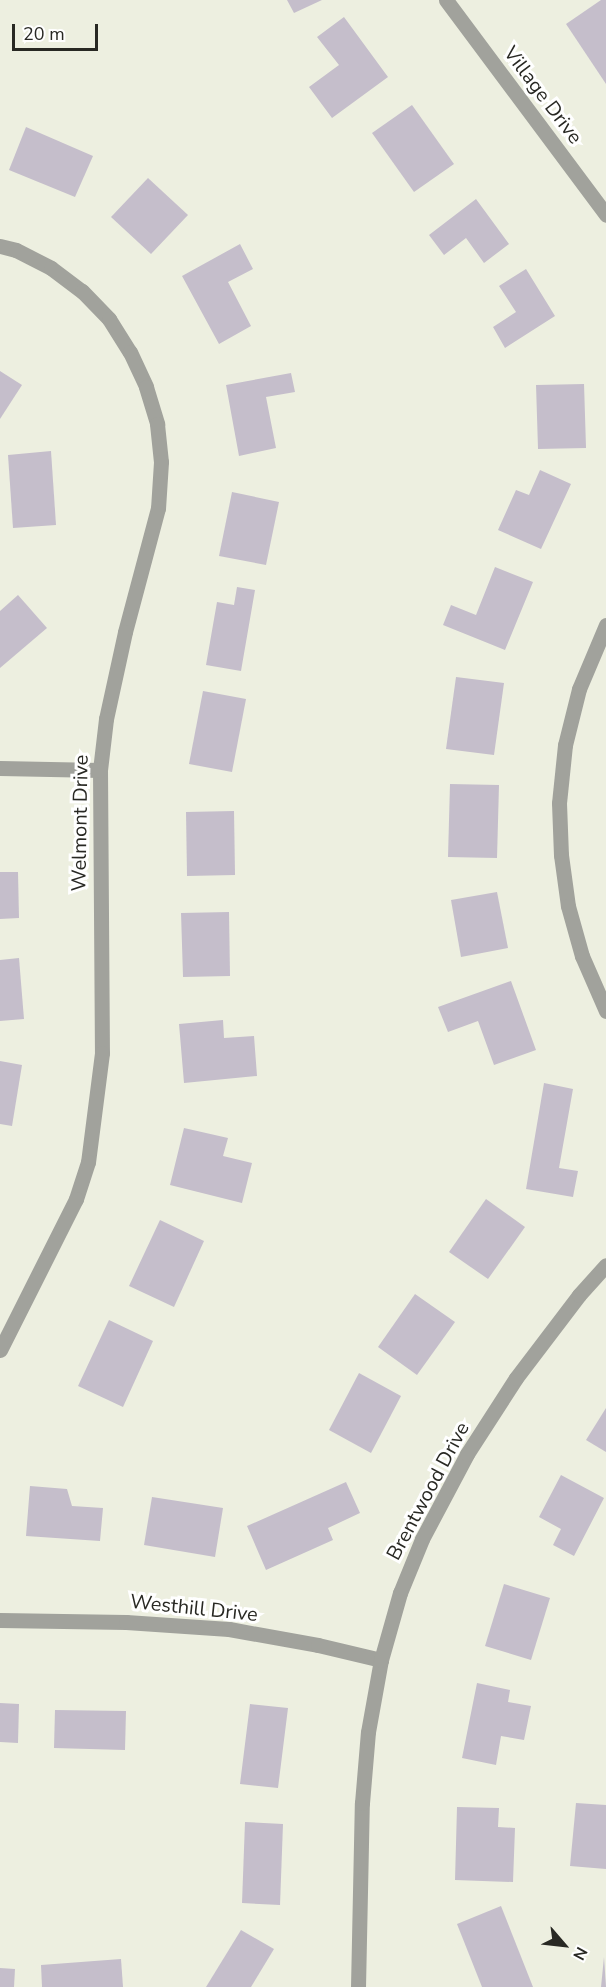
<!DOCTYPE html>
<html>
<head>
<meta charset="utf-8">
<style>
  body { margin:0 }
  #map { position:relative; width:606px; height:1987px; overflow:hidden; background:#edefe0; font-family:"Nunito Sans",sans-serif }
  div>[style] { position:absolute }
  .building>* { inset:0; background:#c5becb }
  .minor>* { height:15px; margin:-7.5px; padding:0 7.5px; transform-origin:7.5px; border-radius:7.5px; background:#a1a29c }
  span { translate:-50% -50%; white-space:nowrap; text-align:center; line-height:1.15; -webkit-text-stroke:6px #fff; paint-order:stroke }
  .street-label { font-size:20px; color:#282823 }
  .north { position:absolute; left:534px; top:1915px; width:60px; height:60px; -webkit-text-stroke:4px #fff; paint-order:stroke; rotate:118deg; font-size:16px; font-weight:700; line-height:24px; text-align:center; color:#282823 }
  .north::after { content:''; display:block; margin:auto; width:21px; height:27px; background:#282823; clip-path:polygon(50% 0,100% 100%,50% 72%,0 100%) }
  .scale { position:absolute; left:12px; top:24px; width:86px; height:27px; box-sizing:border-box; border:3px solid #282823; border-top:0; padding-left:8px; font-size:18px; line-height:21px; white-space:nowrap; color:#282823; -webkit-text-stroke:4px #fff; paint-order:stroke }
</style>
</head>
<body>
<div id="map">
  <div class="building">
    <i style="clip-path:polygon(287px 0,322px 0,294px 13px)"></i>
    <i style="clip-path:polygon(601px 0,606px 0,606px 84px,566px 24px)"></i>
    <i style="clip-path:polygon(344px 17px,388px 77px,332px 118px,309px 87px,339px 65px,317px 37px)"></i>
    <i style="clip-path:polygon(412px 105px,454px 164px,414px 192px,372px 133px)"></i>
    <i style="clip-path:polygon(26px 127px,93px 156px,75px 197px,9px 170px)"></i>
    <i style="clip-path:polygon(148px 178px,188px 215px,151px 254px,111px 217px)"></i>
    <i style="clip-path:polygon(476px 199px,509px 244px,484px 263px,466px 238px,444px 255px,429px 235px)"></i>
    <i style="clip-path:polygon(240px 244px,253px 269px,228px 282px,251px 326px,219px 344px,182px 276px)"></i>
    <i style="clip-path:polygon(526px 269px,555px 316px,505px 348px,493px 327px,516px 312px,499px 286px)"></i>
    <i style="clip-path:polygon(0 371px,22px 385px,0 419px)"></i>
    <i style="clip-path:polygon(291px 373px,295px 392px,266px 397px,276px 448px,239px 456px,226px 385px)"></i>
    <i style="clip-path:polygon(584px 384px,586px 448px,538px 449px,536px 385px)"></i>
    <i style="clip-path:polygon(51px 451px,56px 525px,13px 528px,8px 455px)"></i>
    <i style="clip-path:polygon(540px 470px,571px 484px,541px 549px,498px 530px,516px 490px,529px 495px)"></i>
    <i style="clip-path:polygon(232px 492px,279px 502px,266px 565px,219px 556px)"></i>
    <i style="clip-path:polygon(495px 567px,533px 582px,505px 650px,443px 625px,451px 605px,476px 615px)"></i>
    <i style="clip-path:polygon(237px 587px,255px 590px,241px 671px,206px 665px,217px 602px,234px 605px)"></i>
    <i style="clip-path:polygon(18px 595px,47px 628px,0 668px,0 611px)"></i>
    <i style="clip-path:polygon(456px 677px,504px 683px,494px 755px,446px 749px)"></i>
    <i style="clip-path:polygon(203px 691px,246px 699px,232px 772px,189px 764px)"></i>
    <i style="clip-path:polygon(450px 784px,499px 785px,497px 858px,448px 857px)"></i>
    <i style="clip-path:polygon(234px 811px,235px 875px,187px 876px,186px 812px)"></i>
    <i style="clip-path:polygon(0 872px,18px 872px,19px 918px,0 919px)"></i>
    <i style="clip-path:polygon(497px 892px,508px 948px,461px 957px,451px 900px)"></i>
    <i style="clip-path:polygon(229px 912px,230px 976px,183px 977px,181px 913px)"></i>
    <i style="clip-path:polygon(19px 958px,24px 1019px,0 1021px,0 960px)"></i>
    <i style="clip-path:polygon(511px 981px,536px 1050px,494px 1065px,478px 1021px,448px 1032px,438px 1007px)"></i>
    <i style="clip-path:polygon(223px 1020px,224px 1038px,254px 1036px,257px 1076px,184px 1083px,179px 1024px)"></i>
    <i style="clip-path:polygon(0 1061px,22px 1065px,12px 1126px,0 1124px)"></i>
    <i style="clip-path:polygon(544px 1083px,573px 1089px,559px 1168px,578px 1171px,573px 1197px,526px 1189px)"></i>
    <i style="clip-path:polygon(184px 1128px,228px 1138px,223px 1156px,252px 1163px,242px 1203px,170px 1185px)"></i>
    <i style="clip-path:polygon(486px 1199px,525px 1227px,488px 1279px,449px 1252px)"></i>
    <i style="clip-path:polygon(160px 1220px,204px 1241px,174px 1307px,129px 1286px)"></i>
    <i style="clip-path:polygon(415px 1294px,455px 1322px,417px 1375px,378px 1347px)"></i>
    <i style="clip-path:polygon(109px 1320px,153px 1341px,123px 1407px,78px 1386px)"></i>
    <i style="clip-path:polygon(359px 1373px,401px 1396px,371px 1453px,329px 1430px)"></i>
    <i style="clip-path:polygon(606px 1408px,606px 1452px,586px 1440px)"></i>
    <i style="clip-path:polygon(561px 1475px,604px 1498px,574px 1556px,553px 1545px,561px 1529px,539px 1517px)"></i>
    <i style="clip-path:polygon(346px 1482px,360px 1513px,328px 1528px,333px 1540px,266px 1570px,247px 1526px)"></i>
    <i style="clip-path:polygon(30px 1486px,67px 1489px,72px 1506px,103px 1508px,100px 1541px,26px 1536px)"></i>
    <i style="clip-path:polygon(152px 1497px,223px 1508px,215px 1557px,144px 1545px)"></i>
    <i style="clip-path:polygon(504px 1584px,550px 1598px,531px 1660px,485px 1646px)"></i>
    <i style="clip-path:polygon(477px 1683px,510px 1690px,508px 1702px,531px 1706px,524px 1740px,501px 1736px,496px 1765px,462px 1758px)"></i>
    <i style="clip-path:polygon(0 1703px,19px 1704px,18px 1743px,0 1742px)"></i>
    <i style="clip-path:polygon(250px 1704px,288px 1708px,278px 1788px,240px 1784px)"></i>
    <i style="clip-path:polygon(55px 1710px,126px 1711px,125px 1750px,54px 1748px)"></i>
    <i style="clip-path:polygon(576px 1803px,606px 1805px,606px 1869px,570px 1866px)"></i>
    <i style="clip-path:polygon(457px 1807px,499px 1808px,498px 1827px,515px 1828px,513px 1882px,455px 1880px)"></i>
    <i style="clip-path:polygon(245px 1822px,283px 1824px,280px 1905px,242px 1903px)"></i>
    <i style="clip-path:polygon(501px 1906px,533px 1987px,482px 1987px,457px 1924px)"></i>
    <i style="clip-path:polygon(241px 1930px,274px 1949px,251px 1987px,206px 1987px)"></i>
    <i style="clip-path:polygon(604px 1957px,606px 1987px,601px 1987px)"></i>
    <i style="clip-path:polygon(121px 1959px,123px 1987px,42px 1987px,41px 1965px)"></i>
    <i style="clip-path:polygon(0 1968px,15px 1969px,14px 1987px,0 1987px)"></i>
  </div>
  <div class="minor">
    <i style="left:446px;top:0;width:268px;rotate:53.3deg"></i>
    <i style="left:0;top:246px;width:16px;rotate:14deg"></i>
    <i style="left:16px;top:250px;width:39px;rotate:27deg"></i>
    <i style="left:51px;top:268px;width:39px;rotate:37deg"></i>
    <i style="left:82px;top:291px;width:39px;rotate:46deg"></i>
    <i style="left:109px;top:319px;width:39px;rotate:58deg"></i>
    <i style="left:130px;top:352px;width:38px;rotate:65deg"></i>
    <i style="left:146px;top:387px;width:39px;rotate:73deg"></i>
    <i style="left:157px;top:424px;width:38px;rotate:84deg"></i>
    <i style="left:161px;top:462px;width:46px;rotate:93.7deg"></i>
    <i style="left:158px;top:508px;width:128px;rotate:104.9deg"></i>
    <i style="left:125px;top:632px;width:89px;rotate:102.3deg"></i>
    <i style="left:106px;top:719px;width:51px;rotate:96.7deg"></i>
    <i style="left:100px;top:770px;width:283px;rotate:89.6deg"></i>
    <i style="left:102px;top:1053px;width:110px;rotate:97.3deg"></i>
    <i style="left:88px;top:1162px;width:39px;rotate:108deg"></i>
    <i style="left:76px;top:1199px;width:169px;rotate:116.7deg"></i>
    <i style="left:606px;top:625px;width:69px;rotate:112.9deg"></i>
    <i style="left:579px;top:689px;width:58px;rotate:104deg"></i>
    <i style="left:565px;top:745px;width:58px;rotate:95.9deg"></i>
    <i style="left:559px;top:803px;width:52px;rotate:87.8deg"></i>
    <i style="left:561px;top:855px;width:51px;rotate:82.2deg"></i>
    <i style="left:568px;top:906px;width:52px;rotate:74.4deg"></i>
    <i style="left:582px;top:956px;width:60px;rotate:66.4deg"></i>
    <i style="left:0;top:768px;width:100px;rotate:1.1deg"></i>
    <i style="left:0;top:1620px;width:126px;rotate:0.9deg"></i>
    <i style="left:126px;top:1622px;width:103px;rotate:3.9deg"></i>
    <i style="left:229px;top:1629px;width:90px;rotate:10.2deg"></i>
    <i style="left:318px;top:1645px;width:65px;rotate:13.4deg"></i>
    <i style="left:358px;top:1987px;width:184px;rotate:-88.8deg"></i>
    <i style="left:362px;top:1803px;width:71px;rotate:-85.2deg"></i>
    <i style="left:368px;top:1732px;width:73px;rotate:-79.8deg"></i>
    <i style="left:381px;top:1660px;width:70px;rotate:-74.2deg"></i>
    <i style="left:400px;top:1593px;width:58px;rotate:-67.8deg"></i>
    <i style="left:422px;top:1539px;width:96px;rotate:-62.1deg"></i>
    <i style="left:467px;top:1454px;width:90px;rotate:-57.2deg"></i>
    <i style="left:516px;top:1378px;width:104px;rotate:-52.8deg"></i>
    <i style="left:579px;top:1295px;width:40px;rotate:-48deg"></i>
  </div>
  <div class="street-label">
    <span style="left:543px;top:95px;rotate:53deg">Village Drive</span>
    <span style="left:80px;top:823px;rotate:-89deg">Welmont Drive</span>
    <span style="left:428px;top:1491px;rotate:-62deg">Brentwood Drive</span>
    <span style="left:194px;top:1608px;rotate:6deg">Westhill Drive</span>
  </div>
  <div class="north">N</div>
  <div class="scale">20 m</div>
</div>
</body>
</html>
